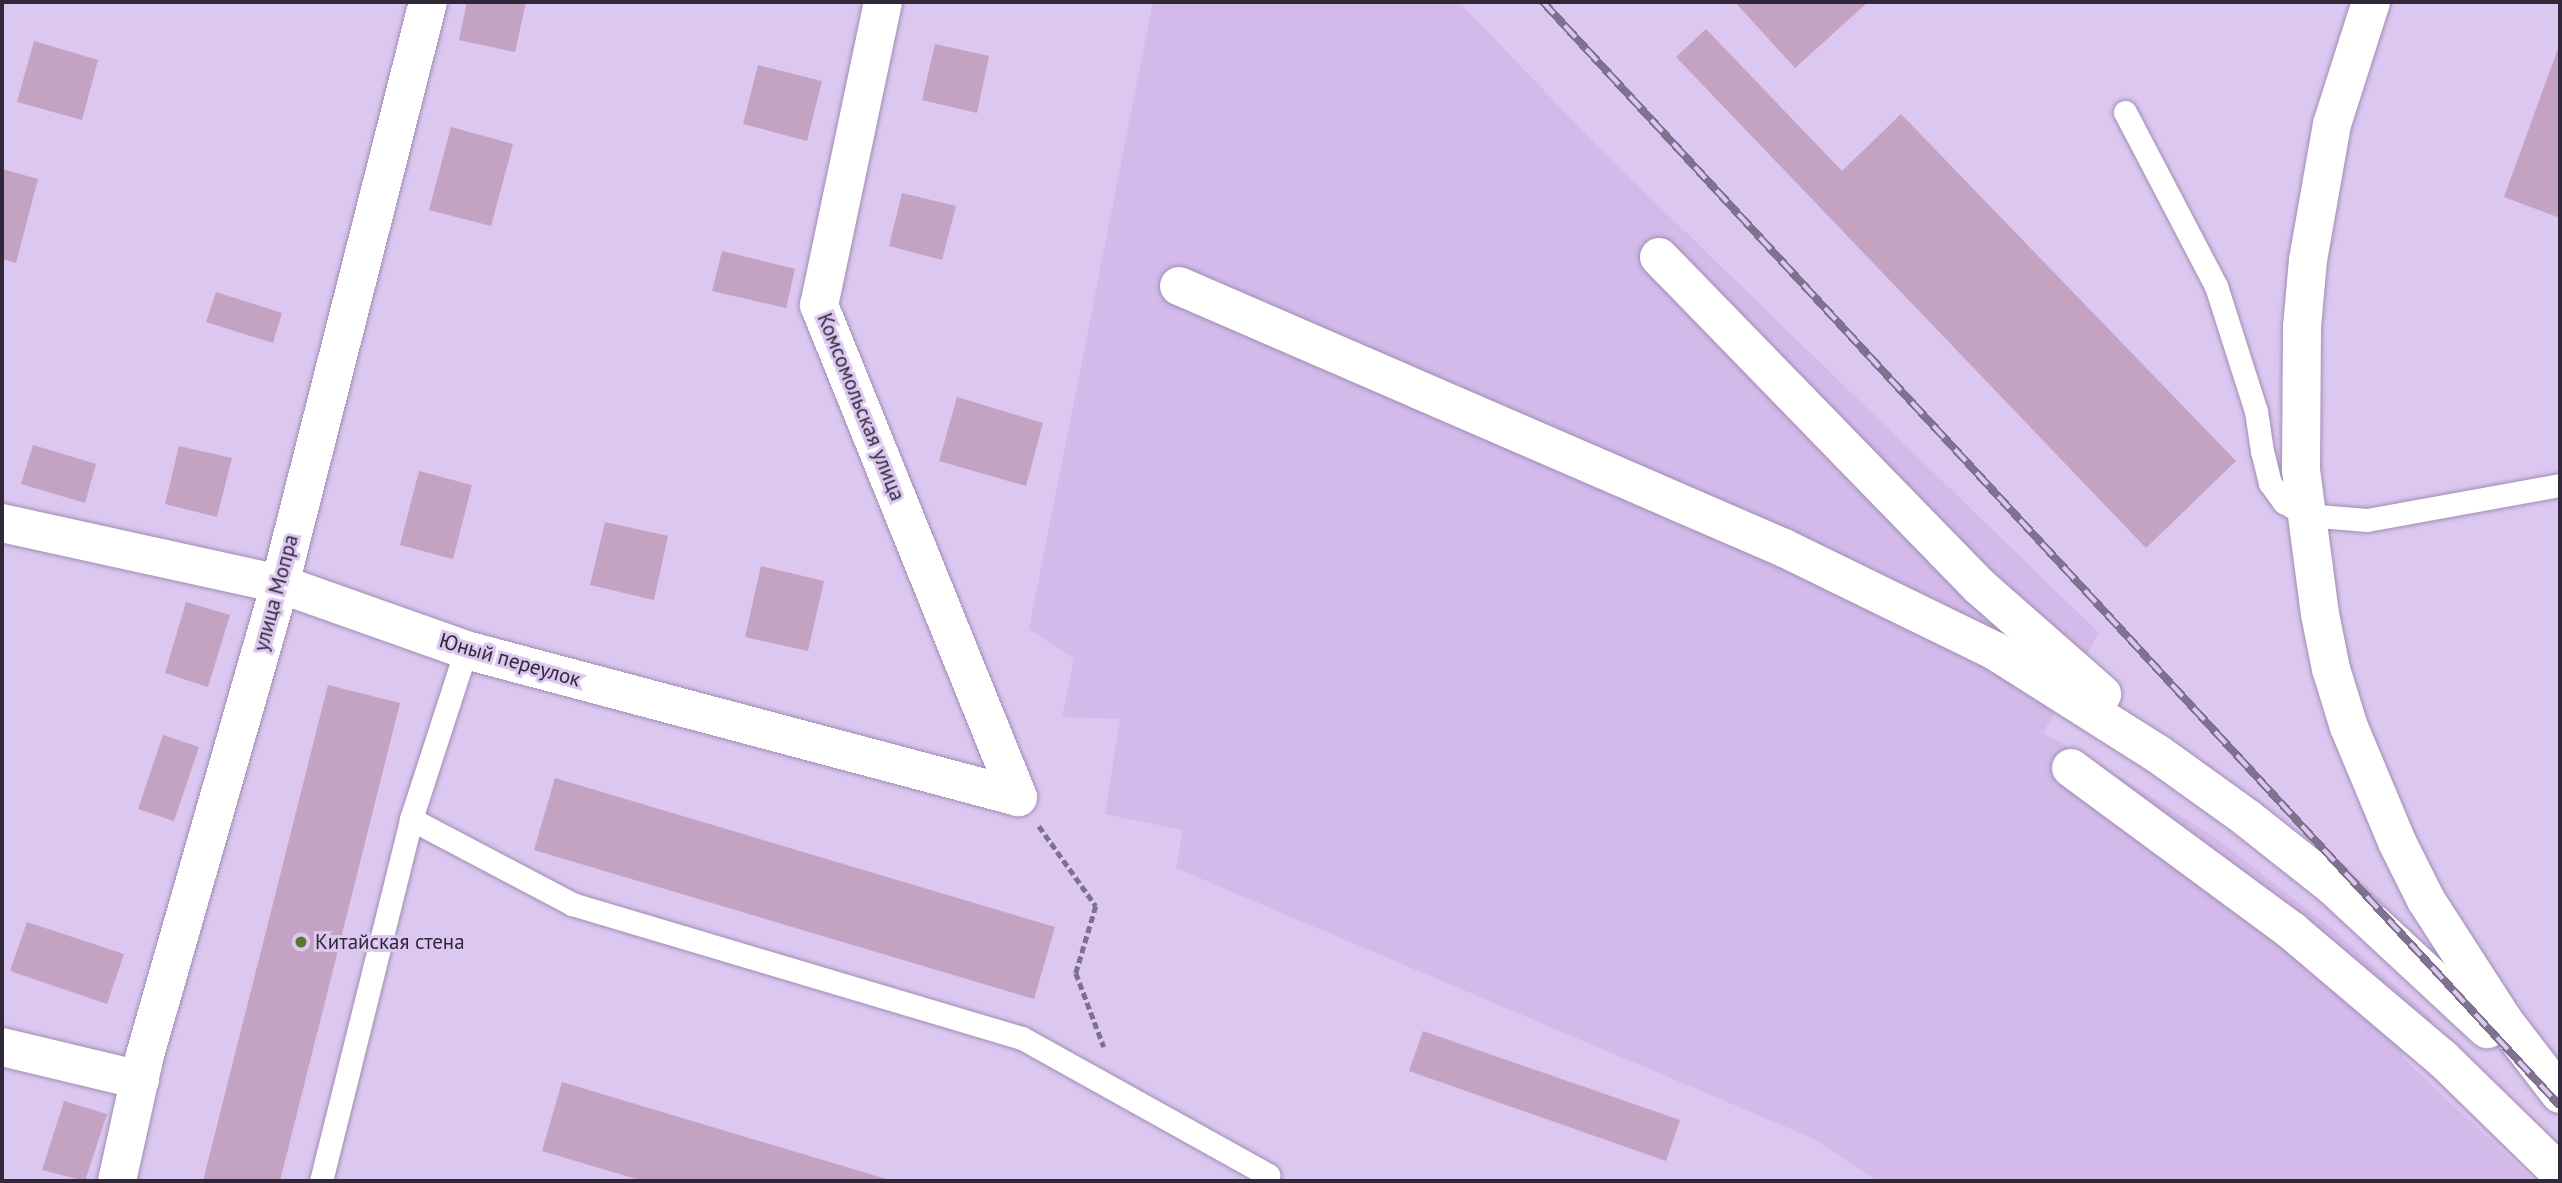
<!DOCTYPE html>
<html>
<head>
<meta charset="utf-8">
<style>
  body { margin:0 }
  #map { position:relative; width:2562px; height:1183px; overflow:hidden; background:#dcc7f0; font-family:"PT Sans",sans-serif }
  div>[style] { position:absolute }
  .built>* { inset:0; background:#d3baea }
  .building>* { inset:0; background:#c4a2c2 }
  .path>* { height:4.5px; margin-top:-2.25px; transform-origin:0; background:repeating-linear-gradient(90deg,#7f718c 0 7px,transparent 0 10.5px) }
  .roads { filter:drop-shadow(0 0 2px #a08db3) drop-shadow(0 0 2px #a08db3) }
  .service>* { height:23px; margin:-11.5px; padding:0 11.5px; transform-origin:11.5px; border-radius:11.5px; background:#fff }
  .minor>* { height:38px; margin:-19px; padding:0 19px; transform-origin:19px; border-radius:19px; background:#fff }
  .rail>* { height:8px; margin-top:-4px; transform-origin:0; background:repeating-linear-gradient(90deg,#dcc7f0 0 16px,#80728e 0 32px); box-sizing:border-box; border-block:2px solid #80728e }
  .dots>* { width:19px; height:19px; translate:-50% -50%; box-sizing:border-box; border:4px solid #dcc7f0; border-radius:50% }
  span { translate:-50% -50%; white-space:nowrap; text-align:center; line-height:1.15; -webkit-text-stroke:6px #dcc7f0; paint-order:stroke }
  .street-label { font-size:21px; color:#302838 }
  .poi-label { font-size:21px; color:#302838 }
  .left { translate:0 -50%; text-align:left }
  .frame { position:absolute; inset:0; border:4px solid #302838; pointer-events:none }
</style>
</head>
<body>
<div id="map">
  <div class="built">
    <i style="clip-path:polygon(1153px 2px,1459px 2px,1601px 150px,2099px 633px,2043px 733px,2097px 762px,2220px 841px,2331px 928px,2433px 1020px,2402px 1057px,2534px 1181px,1878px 1181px,1812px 1138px,1176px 868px,1183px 830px,1105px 814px,1120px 719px,1062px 717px,1074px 659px,1029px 629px)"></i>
  </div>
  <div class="building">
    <i style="clip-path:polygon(467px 2px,526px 2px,515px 52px,459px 40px)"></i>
    <i style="clip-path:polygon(1735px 2px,1868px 2px,1795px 68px)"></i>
    <i style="clip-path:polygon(1706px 29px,1842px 171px,1901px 114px,2236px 461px,2146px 548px,1676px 57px)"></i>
    <i style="clip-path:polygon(34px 41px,98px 60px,82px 120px,17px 102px)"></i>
    <i style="clip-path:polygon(2560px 43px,2560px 218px,2504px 197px)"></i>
    <i style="clip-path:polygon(935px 44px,989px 56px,977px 113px,922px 100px)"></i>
    <i style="clip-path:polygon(758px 65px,822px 81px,807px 141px,743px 124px)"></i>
    <i style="clip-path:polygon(451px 127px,513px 144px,491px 226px,429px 210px)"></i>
    <i style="clip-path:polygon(2px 169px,38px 179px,16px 263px,2px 259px)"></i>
    <i style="clip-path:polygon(902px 193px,956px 206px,942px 260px,889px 246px)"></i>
    <i style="clip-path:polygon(722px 251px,795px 269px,786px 308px,712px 291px)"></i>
    <i style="clip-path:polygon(216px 292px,282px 313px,273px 343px,206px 322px)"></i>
    <i style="clip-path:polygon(957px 397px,1043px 423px,1026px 486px,939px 461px)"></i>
    <i style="clip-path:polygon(33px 445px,96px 464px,85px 503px,21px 484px)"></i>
    <i style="clip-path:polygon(179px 446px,232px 458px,217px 517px,165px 504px)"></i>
    <i style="clip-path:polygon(419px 471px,472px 485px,453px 559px,400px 545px)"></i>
    <i style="clip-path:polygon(605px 522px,668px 536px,654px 600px,590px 585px)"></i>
    <i style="clip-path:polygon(761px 566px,824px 581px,808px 651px,745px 637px)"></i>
    <i style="clip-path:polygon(186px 602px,230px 615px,208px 687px,165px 673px)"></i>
    <i style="clip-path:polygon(328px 685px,400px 703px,280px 1181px,203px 1181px)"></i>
    <i style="clip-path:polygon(163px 735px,199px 747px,174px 821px,138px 809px)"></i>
    <i style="clip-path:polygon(555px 778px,1055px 927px,1034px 999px,534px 850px)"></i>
    <i style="clip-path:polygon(27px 922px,124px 954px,107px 1004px,10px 971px)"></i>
    <i style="clip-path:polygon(1423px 1031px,1680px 1120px,1666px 1161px,1409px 1071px)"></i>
    <i style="clip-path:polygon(562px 1082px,893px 1181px,643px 1181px,542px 1151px)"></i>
    <i style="clip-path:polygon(64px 1101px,107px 1114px,85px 1181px,42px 1170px)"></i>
  </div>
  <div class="path">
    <i style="left:1039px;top:826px;width:98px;rotate:54.5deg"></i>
    <i style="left:1096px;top:906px;width:70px;rotate:106.6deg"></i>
    <i style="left:1076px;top:973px;width:79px;rotate:69.3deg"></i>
  </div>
  <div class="roads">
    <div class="service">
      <i style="left:2125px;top:112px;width:196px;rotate:62.4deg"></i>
      <i style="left:2216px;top:286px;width:131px;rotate:72.3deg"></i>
      <i style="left:2256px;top:411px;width:40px;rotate:81.5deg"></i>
      <i style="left:2262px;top:451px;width:33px;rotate:76deg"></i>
      <i style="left:2270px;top:483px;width:24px;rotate:54deg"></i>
      <i style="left:2284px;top:502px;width:26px;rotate:31deg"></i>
      <i style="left:2306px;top:515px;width:61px;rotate:4.7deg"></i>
      <i style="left:2367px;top:520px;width:196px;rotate:-10.3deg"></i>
      <i style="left:411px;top:819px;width:182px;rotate:27.8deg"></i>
      <i style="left:572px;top:904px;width:470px;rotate:16.6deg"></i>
      <i style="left:1022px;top:1038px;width:282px;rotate:29.1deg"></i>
      <i style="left:1268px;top:1175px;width:6px;rotate:108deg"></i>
      <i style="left:321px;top:1181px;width:373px;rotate:-76deg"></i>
      <i style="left:411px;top:819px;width:178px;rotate:-72deg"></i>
    </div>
    <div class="minor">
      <i style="left:883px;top:2px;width:310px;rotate:101.9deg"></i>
      <i style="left:819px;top:305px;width:531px;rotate:67.98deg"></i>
      <i style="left:2371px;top:2px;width:128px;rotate:107.7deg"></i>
      <i style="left:2332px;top:124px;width:138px;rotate:100deg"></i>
      <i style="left:2308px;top:260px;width:67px;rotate:95.1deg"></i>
      <i style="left:2302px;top:327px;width:143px;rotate:90.4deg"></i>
      <i style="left:2301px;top:470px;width:145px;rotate:82.5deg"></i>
      <i style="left:2320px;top:614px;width:56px;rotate:78.7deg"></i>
      <i style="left:2331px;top:669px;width:61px;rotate:72.8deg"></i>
      <i style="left:2349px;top:727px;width:125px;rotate:67.3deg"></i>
      <i style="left:2397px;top:842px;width:65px;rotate:63.4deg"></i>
      <i style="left:2426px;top:900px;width:144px;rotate:57.2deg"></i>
      <i style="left:2504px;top:1021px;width:92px;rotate:52.5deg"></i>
      <i style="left:1659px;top:257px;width:459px;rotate:45.8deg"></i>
      <i style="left:1979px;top:586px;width:164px;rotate:41.3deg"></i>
      <i style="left:1179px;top:286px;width:659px;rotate:23.42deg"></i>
      <i style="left:1784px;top:548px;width:235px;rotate:26deg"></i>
      <i style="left:1995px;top:651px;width:193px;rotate:32.3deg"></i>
      <i style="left:2158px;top:754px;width:110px;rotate:35.7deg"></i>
      <i style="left:2247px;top:818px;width:111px;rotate:38.4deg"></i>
      <i style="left:2334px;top:887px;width:209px;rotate:42.9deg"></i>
      <i style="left:2px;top:523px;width:285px;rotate:12.4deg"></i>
      <i style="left:280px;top:584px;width:197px;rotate:19.5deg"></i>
      <i style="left:466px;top:650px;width:571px;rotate:14.91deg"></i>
      <i style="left:2071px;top:768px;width:275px;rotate:36.4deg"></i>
      <i style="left:2292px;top:931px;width:197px;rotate:40.3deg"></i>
      <i style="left:2442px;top:1058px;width:165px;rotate:44.3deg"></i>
      <i style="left:2px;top:1047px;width:142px;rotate:13.4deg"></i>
      <i style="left:117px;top:1181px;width:129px;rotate:-77.5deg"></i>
      <i style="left:145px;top:1055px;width:490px;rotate:-74deg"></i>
      <i style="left:280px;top:584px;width:601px;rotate:-75.73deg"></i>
    </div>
  </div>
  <div class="rail">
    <i style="left:1543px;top:2px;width:1501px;rotate:47.35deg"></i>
  </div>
  <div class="dots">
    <i style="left:301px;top:942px;background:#59772c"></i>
  </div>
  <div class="street-label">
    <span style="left:861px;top:407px;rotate:68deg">Комсомольская улица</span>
    <span style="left:276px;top:593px;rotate:-75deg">улица Мопра</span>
    <span style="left:510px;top:660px;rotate:16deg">Юный переулок</span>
  </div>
  <div class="poi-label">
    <span class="left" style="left:315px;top:942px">Китайская стена</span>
  </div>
  <div class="frame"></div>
</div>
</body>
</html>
